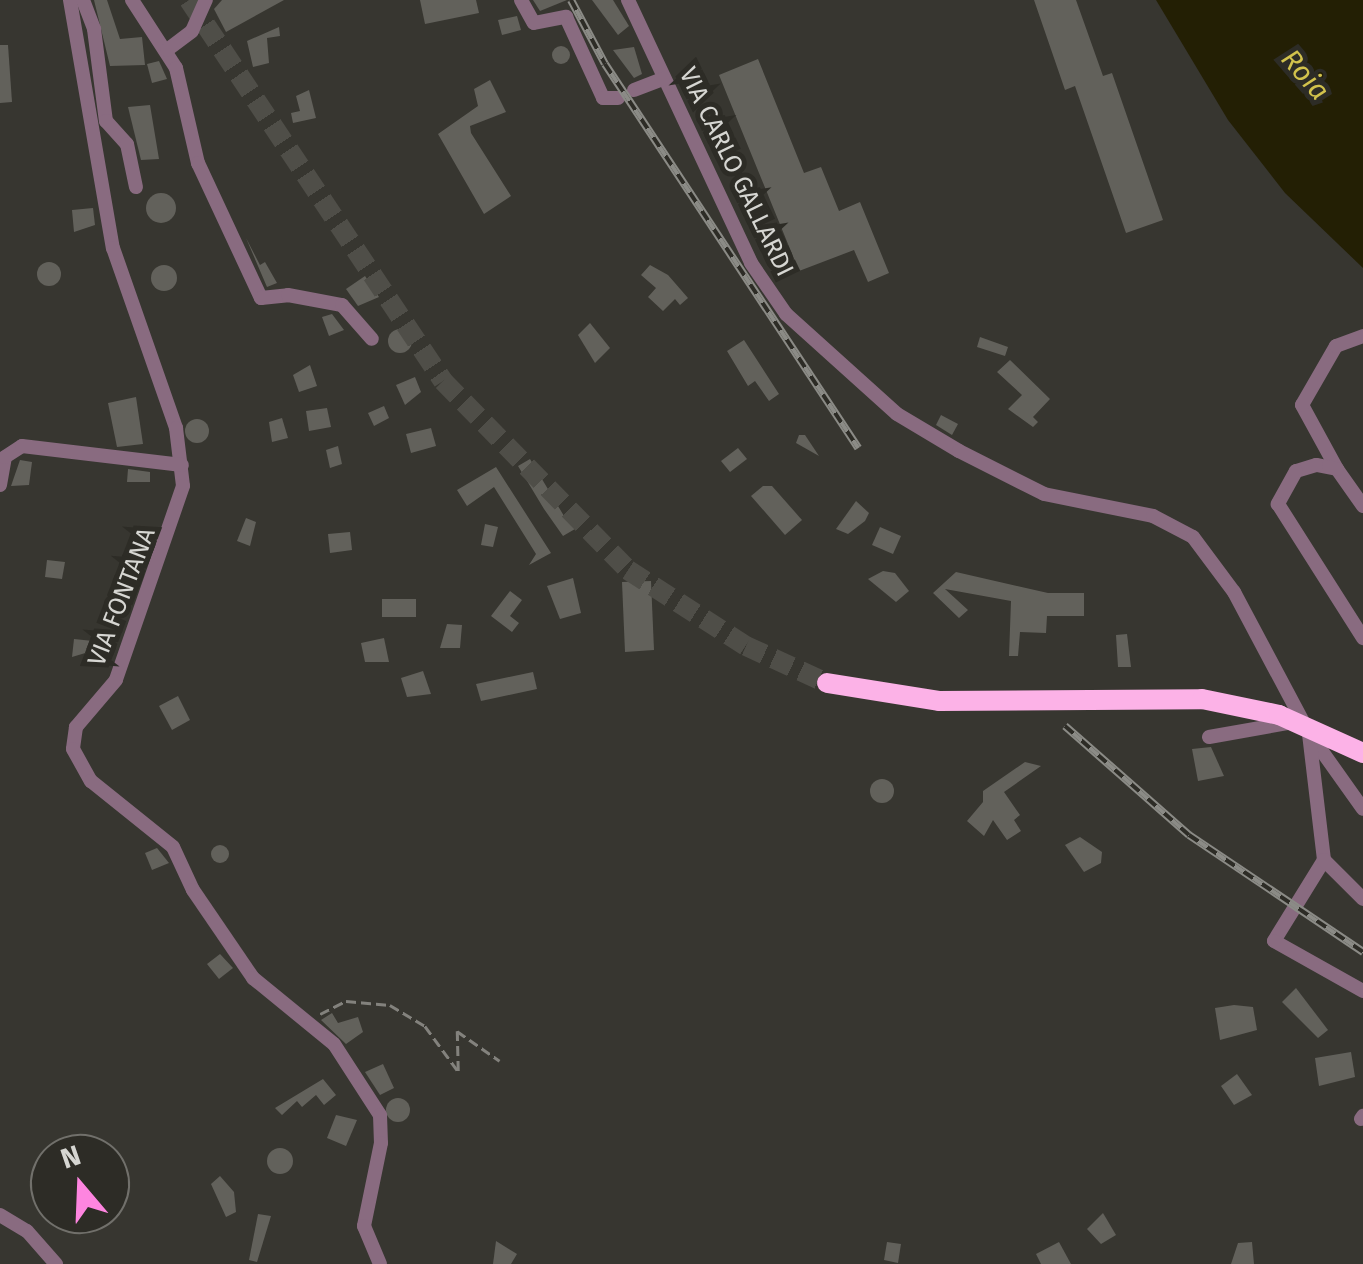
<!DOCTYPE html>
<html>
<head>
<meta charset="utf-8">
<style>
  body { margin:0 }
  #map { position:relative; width:1363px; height:1264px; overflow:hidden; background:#373630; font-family:"Fira Sans",sans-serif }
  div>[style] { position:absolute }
  .water>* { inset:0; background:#231f04 }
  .building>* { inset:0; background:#62615b }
  .round { border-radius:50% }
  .highway-tunnel>* { height:20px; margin-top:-10px; transform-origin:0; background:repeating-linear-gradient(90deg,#4f4e48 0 20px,transparent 0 30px) }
  .path>* { height:2.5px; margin-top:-1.25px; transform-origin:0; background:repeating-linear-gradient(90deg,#83827d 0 10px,transparent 0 15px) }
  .minor>* { height:14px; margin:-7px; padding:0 7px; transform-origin:7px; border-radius:7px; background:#896b80 }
  .highway>* { height:20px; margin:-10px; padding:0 10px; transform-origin:10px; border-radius:10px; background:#fcb2e7 }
  .rail>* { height:8px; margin-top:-4px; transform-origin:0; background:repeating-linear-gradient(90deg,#2d2c26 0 11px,#8b8b86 0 22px); box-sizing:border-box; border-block:2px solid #8b8b86 }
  span { translate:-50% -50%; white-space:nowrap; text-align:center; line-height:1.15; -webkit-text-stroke:10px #2d2c26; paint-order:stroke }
  .street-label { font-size:25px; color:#d6d6d2 }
  .water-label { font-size:28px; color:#d2c24c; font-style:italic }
  .north { position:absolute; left:30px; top:1134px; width:100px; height:100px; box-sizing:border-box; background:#2d2c26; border:2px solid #71706b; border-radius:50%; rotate:341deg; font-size:28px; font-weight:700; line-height:40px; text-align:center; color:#d6d6d2 }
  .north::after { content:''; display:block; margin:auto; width:35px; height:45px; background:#fe85e0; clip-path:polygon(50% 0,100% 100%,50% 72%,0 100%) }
</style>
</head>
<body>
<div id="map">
  <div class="water">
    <i style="clip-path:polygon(1156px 0,1363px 0,1363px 268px,1285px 193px,1228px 120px)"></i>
  </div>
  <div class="building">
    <i style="clip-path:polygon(94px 0,107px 0,120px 39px,142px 37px,145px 65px,110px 66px)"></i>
    <i style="clip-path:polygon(222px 0,284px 0,226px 32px,214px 9px)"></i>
    <i style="clip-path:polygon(420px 0,476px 0,479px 13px,425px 24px)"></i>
    <i style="clip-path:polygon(533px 0,567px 0,540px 11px)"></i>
    <i style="clip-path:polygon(592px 0,613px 0,629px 26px,618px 35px)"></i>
    <i style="clip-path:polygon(1034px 0,1076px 0,1103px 76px,1112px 73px,1163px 220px,1126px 233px,1075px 86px,1065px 90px)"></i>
    <i style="clip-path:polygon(517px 16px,521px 30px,502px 35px,498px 20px)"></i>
    <i style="clip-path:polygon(279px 27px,280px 36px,267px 38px,269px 63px,253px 67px,247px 41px)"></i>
    <i style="clip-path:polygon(0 45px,8px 45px,12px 102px,0 103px)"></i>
    <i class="round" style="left:552px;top:46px;width:18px;height:18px"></i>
    <i style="clip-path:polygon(634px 47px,642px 74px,634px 78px,613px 50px)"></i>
    <i style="clip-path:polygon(758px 59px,804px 173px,821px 167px,839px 211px,860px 202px,889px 273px,868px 282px,854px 250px,799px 271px,719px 75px)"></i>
    <i style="clip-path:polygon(159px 61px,167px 79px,152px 83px,147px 64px)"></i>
    <i style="clip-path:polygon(490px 80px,506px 112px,470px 126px,471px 133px,511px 196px,484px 214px,438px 134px,478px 106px,474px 89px)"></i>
    <i style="clip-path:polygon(309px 90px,316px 118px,293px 123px,291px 113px,300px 111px,296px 96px)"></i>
    <i style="clip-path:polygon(150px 105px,159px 159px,141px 160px,128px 107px)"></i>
    <i class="round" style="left:146px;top:193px;width:30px;height:30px"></i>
    <i style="clip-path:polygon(93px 208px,95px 225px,74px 232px,72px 210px)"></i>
    <i style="clip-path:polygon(246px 238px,260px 265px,265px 262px,277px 283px,267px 287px)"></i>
    <i class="round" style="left:37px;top:262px;width:24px;height:24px"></i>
    <i style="clip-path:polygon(650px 265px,668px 275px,688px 298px,680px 305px,675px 299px,663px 311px,648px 297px,656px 288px,641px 275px)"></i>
    <i class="round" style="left:151px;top:265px;width:26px;height:26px"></i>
    <i style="clip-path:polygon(365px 276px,379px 297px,358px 306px,346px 289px)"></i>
    <i style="clip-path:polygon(332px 314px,344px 330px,329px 336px,322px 317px)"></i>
    <i style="clip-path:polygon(590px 323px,610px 348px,595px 363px,578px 335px)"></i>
    <i class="round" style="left:388px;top:329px;width:24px;height:24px"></i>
    <i style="clip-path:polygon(980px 337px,1008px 347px,1005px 356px,977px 347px)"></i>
    <i style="clip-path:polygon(744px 340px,779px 394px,769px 401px,755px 381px,748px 386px,727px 351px)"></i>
    <i style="clip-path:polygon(1010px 360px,1050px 399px,1033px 417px,1038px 422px,1033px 427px,1008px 409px,1022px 395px,997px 372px)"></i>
    <i style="clip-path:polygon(310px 365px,317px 386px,299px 392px,293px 375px)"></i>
    <i style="clip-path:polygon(415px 377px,421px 392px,405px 405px,396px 385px)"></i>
    <i style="clip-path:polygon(136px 397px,143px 444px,117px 447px,108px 403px)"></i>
    <i style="clip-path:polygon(384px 406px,389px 418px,374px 426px,368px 413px)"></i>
    <i style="clip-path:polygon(327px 408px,331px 427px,309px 431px,306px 411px)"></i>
    <i style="clip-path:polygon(941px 415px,958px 424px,952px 435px,936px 425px)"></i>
    <i style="clip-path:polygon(282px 418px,288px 438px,272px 442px,269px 422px)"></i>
    <i class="round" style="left:185px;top:419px;width:24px;height:24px"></i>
    <i style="clip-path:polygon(431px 428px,436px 446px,411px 453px,406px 434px)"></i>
    <i style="clip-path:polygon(799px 435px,805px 435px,819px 456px,796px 443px)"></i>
    <i style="clip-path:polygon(338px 446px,342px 464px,330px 468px,326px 450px)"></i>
    <i style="clip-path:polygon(738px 448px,747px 459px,730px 472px,721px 461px)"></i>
    <i style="clip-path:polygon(530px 459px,564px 516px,575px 529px,563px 536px,544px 509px,518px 466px)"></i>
    <i style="clip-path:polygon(20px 460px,32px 462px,29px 485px,11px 486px)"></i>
    <i style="clip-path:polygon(496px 467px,551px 553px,529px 565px,536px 554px,494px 487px,467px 506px,457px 490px)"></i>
    <i style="clip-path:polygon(128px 469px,150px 472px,150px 482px,127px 482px)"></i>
    <i style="clip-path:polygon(763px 486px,772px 486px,802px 520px,785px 535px,751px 496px)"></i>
    <i style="clip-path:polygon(856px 501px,869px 513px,865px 521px,848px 534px,836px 529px)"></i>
    <i style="clip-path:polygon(246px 518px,256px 522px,250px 546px,237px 541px)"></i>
    <i style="clip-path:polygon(485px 524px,498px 527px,493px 547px,481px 545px)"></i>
    <i style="clip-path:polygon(880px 527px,901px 536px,893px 554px,872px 545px)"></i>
    <i style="clip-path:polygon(350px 532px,352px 550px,330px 553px,328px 534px)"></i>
    <i style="clip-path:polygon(47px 560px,65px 562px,62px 579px,45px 577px)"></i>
    <i style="clip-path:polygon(883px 571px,895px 573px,909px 591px,896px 602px,868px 579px)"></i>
    <i style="clip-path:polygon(956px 572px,1048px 593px,1084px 593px,1084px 616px,1047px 616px,1046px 633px,1020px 632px,1018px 656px,1009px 656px,1011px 601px,945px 589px,968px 610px,959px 618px,933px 593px)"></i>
    <i style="clip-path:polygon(573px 578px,581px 613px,560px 619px,547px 586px)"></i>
    <i style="clip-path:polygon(651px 581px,654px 650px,625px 652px,622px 582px)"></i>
    <i style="clip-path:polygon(510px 591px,522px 600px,510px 616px,519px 623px,512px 632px,491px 616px)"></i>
    <i style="clip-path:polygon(382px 599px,416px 599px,416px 617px,382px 617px)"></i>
    <i style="clip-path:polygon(447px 624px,462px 625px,460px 648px,440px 648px)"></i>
    <i style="clip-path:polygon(1127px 634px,1131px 667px,1118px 667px,1116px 635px)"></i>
    <i style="clip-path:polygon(384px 638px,389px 662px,365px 662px,361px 643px)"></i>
    <i style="clip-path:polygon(74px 639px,93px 641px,92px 651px,72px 657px)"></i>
    <i style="clip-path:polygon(423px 671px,431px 694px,407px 697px,401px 678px)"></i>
    <i style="clip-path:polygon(533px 672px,537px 689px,481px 701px,476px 684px)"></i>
    <i style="clip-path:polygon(178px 696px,190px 720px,172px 730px,159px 706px)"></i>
    <i style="clip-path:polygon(1211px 747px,1224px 776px,1198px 781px,1192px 749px)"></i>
    <i style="clip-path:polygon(1025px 762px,1041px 766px,1004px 792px,1020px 815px,1014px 820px,1021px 831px,1007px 840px,993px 820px,984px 836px,967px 821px,983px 802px,983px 791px)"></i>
    <i class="round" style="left:870px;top:779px;width:24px;height:24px"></i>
    <i style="clip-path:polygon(1080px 837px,1102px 852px,1101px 863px,1084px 872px,1065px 845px)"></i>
    <i class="round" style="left:211px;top:845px;width:18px;height:18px"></i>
    <i style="clip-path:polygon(157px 848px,169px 863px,152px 870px,145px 853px)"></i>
    <i style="clip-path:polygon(220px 954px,233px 968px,219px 979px,207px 964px)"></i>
    <i style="clip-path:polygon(1296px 988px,1328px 1030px,1318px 1038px,1282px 1002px)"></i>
    <i style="clip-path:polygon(1234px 1005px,1253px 1007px,1257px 1030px,1220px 1040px,1215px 1008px)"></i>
    <i style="clip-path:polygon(332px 1013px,338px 1023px,358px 1017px,363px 1032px,346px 1044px,321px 1020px)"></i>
    <i style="clip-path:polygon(1351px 1052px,1355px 1077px,1319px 1086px,1315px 1058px)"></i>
    <i style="clip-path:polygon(383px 1064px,394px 1088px,380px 1095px,365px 1072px)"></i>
    <i style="clip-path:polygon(1237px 1074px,1252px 1095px,1234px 1105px,1221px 1086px)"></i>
    <i style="clip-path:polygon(323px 1079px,336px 1095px,324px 1105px,316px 1095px,302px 1107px,297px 1101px,282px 1115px,275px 1108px)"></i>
    <i class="round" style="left:386px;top:1098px;width:24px;height:24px"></i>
    <i style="clip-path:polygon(336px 1115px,357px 1120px,346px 1146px,327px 1138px)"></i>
    <i class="round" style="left:267px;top:1148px;width:26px;height:26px"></i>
    <i style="clip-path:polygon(220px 1176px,234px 1192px,236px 1212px,226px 1217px,211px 1184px)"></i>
    <i style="clip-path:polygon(1103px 1213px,1116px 1235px,1101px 1244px,1087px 1229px)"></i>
    <i style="clip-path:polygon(258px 1214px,271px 1216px,257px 1262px,249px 1260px)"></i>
    <i style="clip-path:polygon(496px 1241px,517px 1254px,511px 1264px,493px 1264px)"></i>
    <i style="clip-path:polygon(887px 1242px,901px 1244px,898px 1263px,884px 1260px)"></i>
    <i style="clip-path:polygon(1059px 1242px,1071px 1264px,1041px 1264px,1036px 1254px)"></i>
    <i style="clip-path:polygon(1252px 1242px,1254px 1264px,1231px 1264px,1238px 1243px)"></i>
  </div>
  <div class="highway-tunnel">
    <i style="left:189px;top:0;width:458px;rotate:56.3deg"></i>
    <i style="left:443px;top:381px;width:264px;rotate:45.6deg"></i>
    <i style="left:628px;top:570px;width:140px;rotate:32.8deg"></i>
    <i style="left:746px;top:646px;width:89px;rotate:24.6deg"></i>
  </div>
  <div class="path">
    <i style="left:320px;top:1014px;width:29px;rotate:-27deg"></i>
    <i style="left:346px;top:1001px;width:44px;rotate:5.2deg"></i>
    <i style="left:390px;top:1005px;width:41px;rotate:31deg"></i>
    <i style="left:425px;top:1026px;width:56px;rotate:53.7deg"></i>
    <i style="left:458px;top:1071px;width:40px;rotate:-91.4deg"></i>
    <i style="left:457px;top:1031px;width:52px;rotate:34.9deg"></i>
  </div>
  <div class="minor">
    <i style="left:70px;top:0;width:252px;rotate:80.2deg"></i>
    <i style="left:113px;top:248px;width:191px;rotate:70.7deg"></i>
    <i style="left:176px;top:428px;width:58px;rotate:83.1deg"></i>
    <i style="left:183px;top:486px;width:205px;rotate:109.1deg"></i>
    <i style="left:116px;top:680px;width:62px;rotate:130.4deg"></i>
    <i style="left:76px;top:727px;width:22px;rotate:98deg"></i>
    <i style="left:73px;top:749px;width:37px;rotate:61deg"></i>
    <i style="left:91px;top:781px;width:105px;rotate:38.8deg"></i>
    <i style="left:173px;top:847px;width:47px;rotate:65.1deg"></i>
    <i style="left:193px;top:890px;width:107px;rotate:55.7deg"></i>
    <i style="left:253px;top:978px;width:104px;rotate:39.2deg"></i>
    <i style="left:334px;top:1044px;width:85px;rotate:57.1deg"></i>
    <i style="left:380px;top:1115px;width:28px;rotate:88deg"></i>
    <i style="left:381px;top:1143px;width:85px;rotate:101.6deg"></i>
    <i style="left:364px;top:1226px;width:41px;rotate:67.2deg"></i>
    <i style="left:83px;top:0;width:31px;rotate:69deg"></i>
    <i style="left:94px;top:29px;width:93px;rotate:82.6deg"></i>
    <i style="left:106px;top:121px;width:31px;rotate:48deg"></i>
    <i style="left:127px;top:144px;width:44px;rotate:78.2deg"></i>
    <i style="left:132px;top:0;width:81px;rotate:57.1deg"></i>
    <i style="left:176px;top:68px;width:98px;rotate:77deg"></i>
    <i style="left:198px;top:163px;width:149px;rotate:65deg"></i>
    <i style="left:261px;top:298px;width:27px;rotate:-6deg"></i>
    <i style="left:288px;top:295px;width:55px;rotate:10.5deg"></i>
    <i style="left:342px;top:305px;width:45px;rotate:48.6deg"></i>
    <i style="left:521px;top:0;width:26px;rotate:61deg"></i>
    <i style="left:534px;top:23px;width:33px;rotate:-11deg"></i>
    <i style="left:566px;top:17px;width:89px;rotate:65.4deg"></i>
    <i style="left:603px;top:98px;width:15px"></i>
    <i style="left:628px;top:0;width:290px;rotate:64.9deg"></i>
    <i style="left:751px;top:263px;width:62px;rotate:55.5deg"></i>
    <i style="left:786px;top:314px;width:149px;rotate:42deg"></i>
    <i style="left:897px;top:414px;width:72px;rotate:30.8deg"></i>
    <i style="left:959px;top:451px;width:95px;rotate:26.8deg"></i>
    <i style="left:1044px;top:494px;width:111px;rotate:11.4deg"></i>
    <i style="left:1153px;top:516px;width:45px;rotate:27.7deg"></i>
    <i style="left:1193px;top:537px;width:69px;rotate:53.3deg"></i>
    <i style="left:1234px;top:592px;width:160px;rotate:62deg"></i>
    <i style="left:1309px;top:733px;width:93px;rotate:54.6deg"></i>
    <i style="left:167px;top:50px;width:31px;rotate:-37deg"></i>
    <i style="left:192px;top:31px;width:34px;rotate:-66deg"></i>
    <i style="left:634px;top:90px;width:31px;rotate:-21deg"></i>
    <i style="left:1337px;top:469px;width:73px;rotate:-118.7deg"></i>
    <i style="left:1302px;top:405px;width:68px;rotate:-60deg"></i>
    <i style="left:1336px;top:346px;width:29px;rotate:-20deg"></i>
    <i style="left:0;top:485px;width:28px;rotate:-80deg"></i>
    <i style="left:5px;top:457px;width:20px;rotate:-33deg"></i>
    <i style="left:22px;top:446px;width:161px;rotate:6.8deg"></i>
    <i style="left:1363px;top:506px;width:45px;rotate:-125.1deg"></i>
    <i style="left:1337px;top:469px;width:21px;rotate:-169deg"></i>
    <i style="left:1316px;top:465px;width:21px;rotate:163deg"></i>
    <i style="left:1296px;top:471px;width:38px;rotate:119deg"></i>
    <i style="left:1278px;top:504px;width:159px;rotate:57.6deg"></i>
    <i style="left:1309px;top:734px;width:127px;rotate:83.2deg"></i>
    <i style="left:1324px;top:860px;width:95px;rotate:121.7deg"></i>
    <i style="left:1274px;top:941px;width:102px;rotate:29.3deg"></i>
    <i style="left:1209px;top:737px;width:85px;rotate:-10.1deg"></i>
    <i style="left:1324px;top:860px;width:55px;rotate:45deg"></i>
    <i style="left:1361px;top:1119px;width:4px;rotate:-56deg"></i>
    <i style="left:0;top:1215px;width:31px;rotate:31deg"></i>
    <i style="left:27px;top:1231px;width:44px;rotate:48.7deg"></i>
  </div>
  <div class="highway">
    <i style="left:827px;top:683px;width:113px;rotate:9.1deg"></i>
    <i style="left:939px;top:701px;width:263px;rotate:-0.4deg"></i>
    <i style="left:1202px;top:699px;width:79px;rotate:11.7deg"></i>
    <i style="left:1279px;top:715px;width:92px;rotate:24.3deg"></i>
  </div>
  <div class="rail">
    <i style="left:571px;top:0;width:72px;rotate:62deg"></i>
    <i style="left:605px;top:64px;width:460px;rotate:56.6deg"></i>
    <i style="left:1065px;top:726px;width:165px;rotate:41.3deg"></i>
    <i style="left:1189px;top:835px;width:210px;rotate:33.9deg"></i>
  </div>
  <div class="street-label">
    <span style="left:736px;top:172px;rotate:64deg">VIA CARLO GALLARDI</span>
    <span style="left:122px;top:597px;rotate:-69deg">VIA FONTANA</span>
  </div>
  <div class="water-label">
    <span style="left:1305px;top:75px;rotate:49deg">Roia</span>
  </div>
  <div class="north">N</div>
</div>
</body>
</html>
